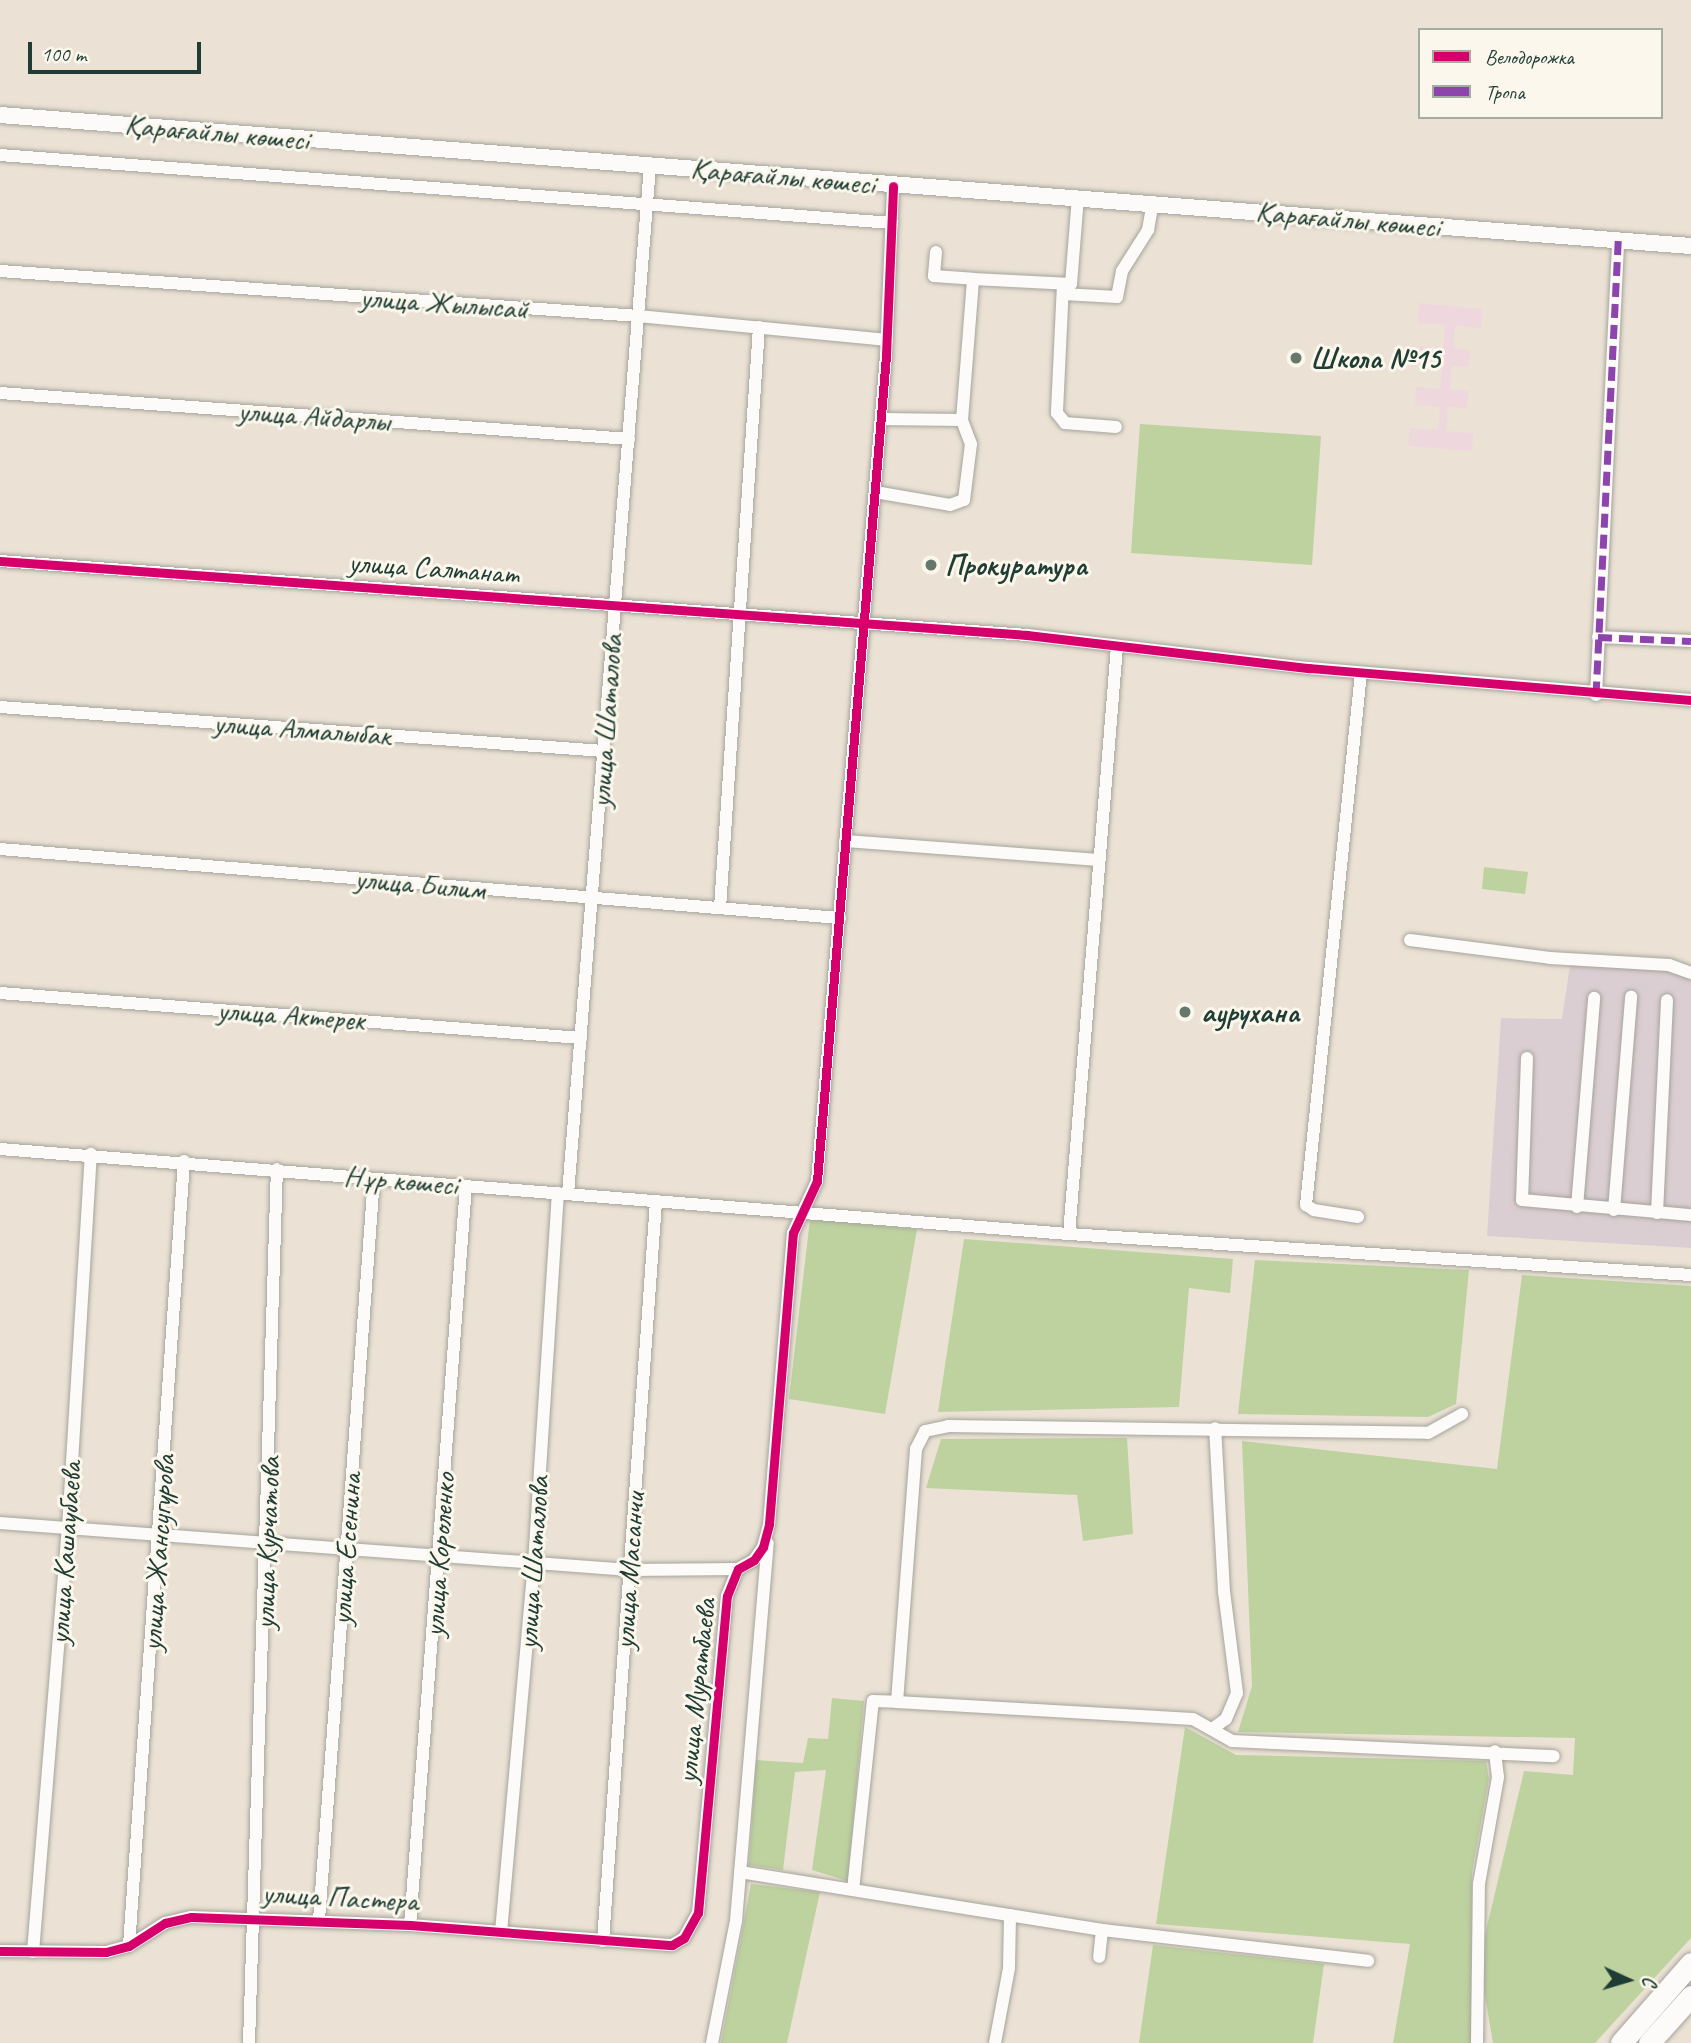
<!DOCTYPE html>
<html>
<head>
<meta charset="utf-8">
<style>
  body { margin:0 }
  #map { position:relative; width:1691px; height:2043px; overflow:hidden; background:#ebe2d5; font-family:Caveat,sans-serif }
  div>[style] { position:absolute }
  .built>* { inset:0; background:#eed8de }
  .industrial>* { inset:0; background:#dbced3 }
  .green>* { inset:0; background:#bdd29f }
  .roads { filter:drop-shadow(0 0 2px #a6a49c) drop-shadow(0 0 2px #a6a49c) }
  .street>* { height:12px; margin:-6px; padding:0 6px; transform-origin:6px; border-radius:6px; background:#fcfbf9 }
  .secondary>* { height:16px; margin:-8px; padding:0 8px; transform-origin:8px; border-radius:8px; background:#fcfbf9 }
  .highway>* { height:21px; margin:-10.5px; padding:0 10.5px; transform-origin:10.5px; border-radius:10.5px; background:#fcfbf9 }
  .quiet>* { height:7px; margin-top:-3.5px; transform-origin:0; background:repeating-linear-gradient(90deg,#8e44ad 0 14px,transparent 0 21px) }
  .cycleway>* { height:9px; margin:-4.5px; padding:0 4.5px; transform-origin:4.5px; border-radius:4.5px; background:#d6006c }
  .dots>* { width:19px; height:19px; translate:-50% -50%; box-sizing:border-box; border:4px solid #fbf7ec; border-radius:50% }
  span { translate:-50% -50%; white-space:nowrap; text-align:center; line-height:1.15; -webkit-text-stroke:6px #fbf7ec; paint-order:stroke }
  .street-label { font-size:30px; color:#1f3d34 }
  .poi-label { font-size:30px; color:#1f3d34; font-weight:700 }
  .left { translate:0 -50%; text-align:left }
  .legend { position:absolute; left:1418px; top:28px; width:245px; height:91px; box-sizing:border-box; background:#fbf7ec; border:2px solid #a3ada2; margin:0; padding:9px 12px; list-style:none; font-size:21px; color:#1f3d34 }
  .legend li { display:flex; align-items:center; gap:14px; height:35px }
  .legend b { width:35px; border:2px solid #a3ada2 }
  .north { position:absolute; left:1593px; top:1945px; width:70px; height:70px; -webkit-text-stroke:5px #fbf7ec; paint-order:stroke; rotate:94deg; font-size:19px; font-weight:700; line-height:28px; text-align:center; color:#1f3d34 }
  .north::after { content:''; display:block; margin:auto; width:24px; height:32px; background:#1f3d34; clip-path:polygon(50% 0,100% 100%,50% 72%,0 100%) }
  .scale { position:absolute; left:28px; top:42px; width:173px; height:32px; box-sizing:border-box; border:4px solid #1f3d34; border-top:0; padding-left:9px; font-size:21px; line-height:24px; white-space:nowrap; color:#1f3d34; -webkit-text-stroke:5px #fbf7ec; paint-order:stroke }
</style>
</head>
<body>
<div id="map">
  <div class="built">
    <i style="clip-path:polygon(1419px 303px,1483px 309px,1481px 328px,1455px 326px,1453px 348px,1470px 350px,1469px 367px,1452px 366px,1450px 389px,1469px 391px,1467px 408px,1448px 407px,1446px 431px,1474px 433px,1472px 451px,1408px 446px,1410px 428px,1438px 430px,1440px 407px,1415px 405px,1416px 387px,1440px 389px,1442px 365px,1418px 363px,1420px 346px,1443px 348px,1445px 325px,1418px 323px)"></i>
  </div>
  <div class="industrial">
    <i style="clip-path:polygon(1570px 965px,1662px 970px,1691px 979px,1691px 1248px,1487px 1236px,1501px 1018px,1562px 1019px)"></i>
  </div>
  <div class="green">
    <i style="clip-path:polygon(1140px 424px,1321px 436px,1312px 565px,1131px 553px)"></i>
    <i style="clip-path:polygon(1484px 867px,1528px 872px,1525px 894px,1482px 889px)"></i>
    <i style="clip-path:polygon(810px 1219px,917px 1229px,885px 1414px,789px 1399px)"></i>
    <i style="clip-path:polygon(964px 1239px,1233px 1259px,1230px 1293px,1189px 1288px,1179px 1407px,938px 1412px)"></i>
    <i style="clip-path:polygon(1255px 1260px,1469px 1270px,1456px 1404px,1428px 1417px,1238px 1414px)"></i>
    <i style="clip-path:polygon(1522px 1275px,1691px 1286px,1691px 1938px,1595px 2043px,1493px 2043px,1479px 1960px,1524px 1771px,1573px 1775px,1575px 1738px,1238px 1732px,1252px 1686px,1242px 1441px,1497px 1469px)"></i>
    <i style="clip-path:polygon(1127px 1438px,1133px 1534px,1083px 1541px,1077px 1495px,926px 1488px,941px 1439px)"></i>
    <i style="clip-path:polygon(832px 1698px,864px 1701px,848px 1881px,812px 1870px,826px 1770px,795px 1772px,783px 1870px,749px 1865px,756px 1760px,803px 1763px,808px 1738px,828px 1739px)"></i>
    <i style="clip-path:polygon(1185px 1727px,1236px 1755px,1486px 1761px,1489px 1779px,1472px 1872px,1471px 2043px,1393px 2043px,1410px 1944px,1156px 1924px)"></i>
    <i style="clip-path:polygon(751px 1884px,820px 1892px,787px 2043px,721px 2043px)"></i>
    <i style="clip-path:polygon(1153px 1945px,1324px 1964px,1313px 2043px,1139px 2043px)"></i>
  </div>
  <div class="roads">
    <div class="street">
      <i style="left:0;top:155px;width:895px;rotate:4.36deg"></i>
      <i style="left:936px;top:252px;width:24px;rotate:95deg"></i>
      <i style="left:934px;top:276px;width:39px;rotate:4deg"></i>
      <i style="left:0;top:271px;width:641px;rotate:4.03deg"></i>
      <i style="left:639px;top:316px;width:249px;rotate:5.5deg"></i>
      <i style="left:1063px;top:284px;width:129px;rotate:92.7deg"></i>
      <i style="left:1057px;top:413px;width:13px;rotate:51deg"></i>
      <i style="left:1065px;top:423px;width:51px;rotate:4.5deg"></i>
      <i style="left:1063px;top:294px;width:54px;rotate:3.2deg"></i>
      <i style="left:1117px;top:297px;width:26px;rotate:-79deg"></i>
      <i style="left:1122px;top:271px;width:49px;rotate:-57.6deg"></i>
      <i style="left:1148px;top:230px;width:27px;rotate:-80deg"></i>
      <i style="left:0;top:393px;width:631px;rotate:4.18deg"></i>
      <i style="left:881px;top:419px;width:81px;rotate:0.7deg"></i>
      <i style="left:962px;top:420px;width:141px;rotate:-85.5deg"></i>
      <i style="left:973px;top:279px;width:98px;rotate:2.9deg"></i>
      <i style="left:1071px;top:284px;width:87px;rotate:-85.4deg"></i>
      <i style="left:875px;top:492px;width:76px;rotate:9.8deg"></i>
      <i style="left:950px;top:505px;width:15px;rotate:-20deg"></i>
      <i style="left:964px;top:500px;width:56px;rotate:-82.9deg"></i>
      <i style="left:971px;top:444px;width:26px;rotate:-111deg"></i>
      <i style="left:0;top:561px;width:1030px;rotate:4.12deg"></i>
      <i style="left:1027px;top:635px;width:284px;rotate:6.7deg"></i>
      <i style="left:1309px;top:668px;width:383px;rotate:4.8deg"></i>
      <i style="left:1598px;top:637px;width:93px;rotate:2.5deg"></i>
      <i style="left:1596px;top:695px;width:456px;rotate:-87.2deg"></i>
      <i style="left:0;top:707px;width:606px;rotate:4.17deg"></i>
      <i style="left:845px;top:841px;width:255px;rotate:4.3deg"></i>
      <i style="left:0;top:849px;width:843px;rotate:4.7deg"></i>
      <i style="left:720px;top:908px;width:582px;rotate:-86.16deg"></i>
      <i style="left:1410px;top:940px;width:141px;rotate:7.3deg"></i>
      <i style="left:1550px;top:958px;width:119px;rotate:3.4deg"></i>
      <i style="left:1669px;top:965px;width:23px;rotate:20deg"></i>
      <i style="left:0;top:993px;width:583px;rotate:4.43deg"></i>
      <i style="left:1527px;top:1058px;width:142px;rotate:92deg"></i>
      <i style="left:1522px;top:1200px;width:170px;rotate:5.1deg"></i>
      <i style="left:0;top:1149px;width:1072px;rotate:4.55deg"></i>
      <i style="left:1069px;top:1234px;width:623px;rotate:3.77deg"></i>
      <i style="left:568px;top:1194px;width:1032px;rotate:-85.44deg"></i>
      <i style="left:1577px;top:1207px;width:210px;rotate:-85.3deg"></i>
      <i style="left:1614px;top:1210px;width:214px;rotate:-85.4deg"></i>
      <i style="left:1657px;top:1213px;width:213px;rotate:-87.3deg"></i>
      <i style="left:1358px;top:1217px;width:45px;rotate:-171deg"></i>
      <i style="left:1314px;top:1210px;width:9px;rotate:-148deg"></i>
      <i style="left:1306px;top:1205px;width:535px;rotate:-84.1deg"></i>
      <i style="left:1069px;top:1234px;width:590px;rotate:-85.33deg"></i>
      <i style="left:0;top:1523px;width:631px;rotate:4.27deg"></i>
      <i style="left:629px;top:1570px;width:109px;rotate:-0.5deg"></i>
      <i style="left:897px;top:1702px;width:296px;rotate:3.3deg"></i>
      <i style="left:1193px;top:1719px;width:45px;rotate:29.4deg"></i>
      <i style="left:1232px;top:1741px;width:322px;rotate:2.7deg"></i>
      <i style="left:1212px;top:1729px;width:17px;rotate:-36deg"></i>
      <i style="left:1226px;top:1719px;width:28px;rotate:-67deg"></i>
      <i style="left:1237px;top:1693px;width:102px;rotate:-97.3deg"></i>
      <i style="left:1224px;top:1592px;width:164px;rotate:-93.1deg"></i>
      <i style="left:740px;top:1872px;width:367px;rotate:9.1deg"></i>
      <i style="left:1102px;top:1930px;width:27px;rotate:96deg"></i>
      <i style="left:853px;top:1890px;width:190px;rotate:-84deg"></i>
      <i style="left:873px;top:1701px;width:24px;rotate:2deg"></i>
      <i style="left:897px;top:1702px;width:254px;rotate:-85.7deg"></i>
      <i style="left:916px;top:1449px;width:20px;rotate:-63deg"></i>
      <i style="left:925px;top:1431px;width:24px;rotate:-12deg"></i>
      <i style="left:948px;top:1426px;width:480px;rotate:0.8deg"></i>
      <i style="left:1428px;top:1433px;width:39px;rotate:-29deg"></i>
      <i style="left:319px;top:1920px;width:743px;rotate:-85.76deg"></i>
      <i style="left:410px;top:1925px;width:741px;rotate:-85.67deg"></i>
      <i style="left:1102px;top:1930px;width:268px;rotate:6.6deg"></i>
      <i style="left:501px;top:1932px;width:370px;rotate:-84.9deg"></i>
      <i style="left:534px;top:1563px;width:371px;rotate:-86.3deg"></i>
      <i style="left:603px;top:1941px;width:742px;rotate:-85.9deg"></i>
      <i style="left:129px;top:1946px;width:787px;rotate:-85.99deg"></i>
      <i style="left:0;top:1951px;width:106px;rotate:0.5deg"></i>
      <i style="left:106px;top:1952px;width:24px;rotate:-15deg"></i>
      <i style="left:129px;top:1946px;width:43px;rotate:-32.6deg"></i>
      <i style="left:165px;top:1923px;width:27px;rotate:-13deg"></i>
      <i style="left:191px;top:1917px;width:219px;rotate:2.1deg"></i>
      <i style="left:410px;top:1925px;width:263px;rotate:4.4deg"></i>
      <i style="left:672px;top:1945px;width:14px;rotate:-30deg"></i>
      <i style="left:684px;top:1938px;width:29px;rotate:-61deg"></i>
      <i style="left:698px;top:1913px;width:318px;rotate:-84.8deg"></i>
      <i style="left:727px;top:1596px;width:29px;rotate:-68deg"></i>
      <i style="left:738px;top:1569px;width:18px;rotate:-29deg"></i>
      <i style="left:754px;top:1560px;width:16px;rotate:-55deg"></i>
      <i style="left:763px;top:1547px;width:24px;rotate:-75deg"></i>
      <i style="left:769px;top:1524px;width:292px;rotate:-85.3deg"></i>
      <i style="left:793px;top:1233px;width:57px;rotate:-65.2deg"></i>
      <i style="left:817px;top:1181px;width:829px;rotate:-85.22deg"></i>
      <i style="left:886px;top:355px;width:169px;rotate:-87.6deg"></i>
      <i style="left:33px;top:1952px;width:425px;rotate:-85.3deg"></i>
      <i style="left:68px;top:1528px;width:375px;rotate:-86.5deg"></i>
      <i style="left:249px;top:2043px;width:874px;rotate:-88.17deg"></i>
      <i style="left:712px;top:2043px;width:124px;rotate:-78.9deg"></i>
      <i style="left:736px;top:1921px;width:379px;rotate:-85.2deg"></i>
      <i style="left:995px;top:2043px;width:76px;rotate:-79.4deg"></i>
      <i style="left:1009px;top:1968px;width:53px;rotate:-88.9deg"></i>
      <i style="left:1477px;top:2043px;width:159px;rotate:-89.3deg"></i>
      <i style="left:1479px;top:1884px;width:109px;rotate:-79.9deg"></i>
      <i style="left:1498px;top:1777px;width:26px;rotate:-97deg"></i>
    </div>
    <div class="secondary">
      <i style="left:0;top:115px;width:1696px;rotate:4.43deg"></i>
    </div>
    <div class="highway">
      <i style="left:1621px;top:2043px;width:106px;rotate:-48.8deg"></i>
      <i style="left:1649px;top:2043px;width:63px;rotate:-48.2deg"></i>
    </div>
  </div>
  <div class="quiet">
    <i style="left:1598px;top:637px;width:93px;rotate:2.5deg"></i>
    <i style="left:1596px;top:695px;width:456px;rotate:-87.2deg"></i>
  </div>
  <div class="cycleway">
    <i style="left:0;top:561px;width:1030px;rotate:4.12deg"></i>
    <i style="left:1027px;top:635px;width:284px;rotate:6.7deg"></i>
    <i style="left:1309px;top:668px;width:383px;rotate:4.8deg"></i>
    <i style="left:0;top:1951px;width:106px;rotate:0.5deg"></i>
    <i style="left:106px;top:1952px;width:24px;rotate:-15deg"></i>
    <i style="left:129px;top:1946px;width:43px;rotate:-32.6deg"></i>
    <i style="left:165px;top:1923px;width:27px;rotate:-13deg"></i>
    <i style="left:191px;top:1917px;width:219px;rotate:2.1deg"></i>
    <i style="left:410px;top:1925px;width:263px;rotate:4.4deg"></i>
    <i style="left:672px;top:1945px;width:14px;rotate:-30deg"></i>
    <i style="left:684px;top:1938px;width:29px;rotate:-61deg"></i>
    <i style="left:698px;top:1913px;width:318px;rotate:-84.8deg"></i>
    <i style="left:727px;top:1596px;width:29px;rotate:-68deg"></i>
    <i style="left:738px;top:1569px;width:18px;rotate:-29deg"></i>
    <i style="left:754px;top:1560px;width:16px;rotate:-55deg"></i>
    <i style="left:763px;top:1547px;width:24px;rotate:-75deg"></i>
    <i style="left:769px;top:1524px;width:292px;rotate:-85.3deg"></i>
    <i style="left:793px;top:1233px;width:57px;rotate:-65.2deg"></i>
    <i style="left:817px;top:1181px;width:829px;rotate:-85.22deg"></i>
    <i style="left:886px;top:355px;width:169px;rotate:-87.6deg"></i>
  </div>
  <div class="dots">
    <i style="left:1296px;top:358px;background:#66776c"></i>
    <i style="left:931px;top:565px;background:#66776c"></i>
    <i style="left:1185px;top:1012px;background:#66776c"></i>
  </div>
  <div class="street-label">
    <span style="left:217px;top:132px;rotate:5deg">Қарағайлы көшесі</span>
    <span style="left:783px;top:176px;rotate:5deg">Қарағайлы көшесі</span>
    <span style="left:1348px;top:219px;rotate:5deg">Қарағайлы көшесі</span>
    <span style="left:444px;top:303px;rotate:4deg">улица Жылысай</span>
    <span style="left:314px;top:416px;rotate:4deg">улица Айдарлы</span>
    <span style="left:434px;top:568px;rotate:4deg">улица Салтанат</span>
    <span style="left:606px;top:721px;rotate:-86deg">улица Шаталова</span>
    <span style="left:302px;top:729px;rotate:4deg">улица Алмалыбак</span>
    <span style="left:420px;top:884px;rotate:5deg">улица Билим</span>
    <span style="left:291px;top:1015px;rotate:4deg">улица Актерек</span>
    <span style="left:401px;top:1180px;rotate:5deg">Нұр көшесі</span>
    <span style="left:267px;top:1543px;rotate:-88deg">улица Курчатова</span>
    <span style="left:346px;top:1549px;rotate:-86deg">улица Есенина</span>
    <span style="left:65px;top:1553px;rotate:-86deg">улица Кашаубаева</span>
    <span style="left:158px;top:1553px;rotate:-86deg">улица Жансугурова</span>
    <span style="left:439px;top:1555px;rotate:-86deg">улица Короленко</span>
    <span style="left:533px;top:1563px;rotate:-86deg">улица Шаталова</span>
    <span style="left:629px;top:1571px;rotate:-86deg">улица Масанчи</span>
    <span style="left:696px;top:1691px;rotate:-84deg">улица Муратбаева</span>
    <span style="left:340px;top:1897px;rotate:3deg">улица Пастера</span>
  </div>
  <div class="poi-label">
    <span class="left" style="left:1310px;top:358px">Школа №15</span>
    <span class="left" style="left:945px;top:565px">Прокуратура</span>
    <span class="left" style="left:1201px;top:1012px">аурухана</span>
  </div>
  <ul class="legend">
  <li><b style="height:9px;background:#d6006c"></b>Велодорожка</li>
  <li><b style="height:9px;background:#8e44ad"></b>Тропа</li>
  </ul>
  <div class="north">С</div>
  <div class="scale">100 m</div>
</div>
</body>
</html>
